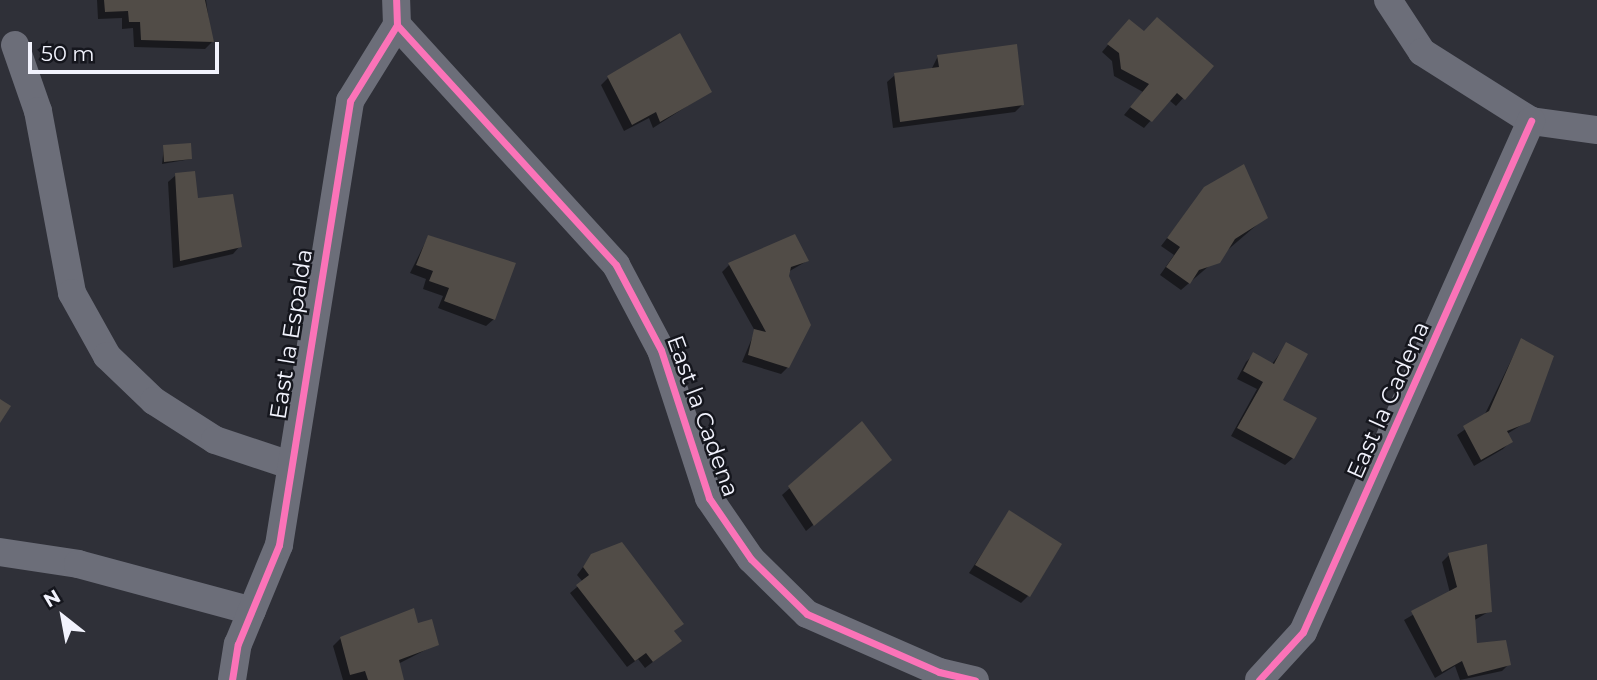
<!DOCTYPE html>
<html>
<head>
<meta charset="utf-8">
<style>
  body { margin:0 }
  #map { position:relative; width:1597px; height:680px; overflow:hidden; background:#2f3038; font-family:Montserrat,sans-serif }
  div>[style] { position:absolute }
  .shadow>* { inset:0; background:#0007 }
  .building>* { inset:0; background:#514c47 }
  .minor>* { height:28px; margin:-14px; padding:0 14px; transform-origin:14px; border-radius:14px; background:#6c6e79 }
  .cycleway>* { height:7px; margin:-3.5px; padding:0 3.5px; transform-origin:3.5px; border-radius:3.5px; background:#fb73b8 }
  span { translate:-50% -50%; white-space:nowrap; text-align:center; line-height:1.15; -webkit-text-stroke:5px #15161d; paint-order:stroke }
  .street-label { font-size:23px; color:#f2f3fd }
  .north { position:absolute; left:28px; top:582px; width:70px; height:70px; -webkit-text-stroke:5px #15161d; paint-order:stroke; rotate:329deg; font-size:19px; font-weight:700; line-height:28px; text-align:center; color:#f2f3fd }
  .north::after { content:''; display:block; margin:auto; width:24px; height:32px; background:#f2f3fd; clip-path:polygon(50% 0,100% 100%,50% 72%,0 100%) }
  .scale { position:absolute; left:28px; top:42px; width:191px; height:32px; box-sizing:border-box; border:4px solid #f2f3fd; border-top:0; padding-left:9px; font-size:21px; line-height:24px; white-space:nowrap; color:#f2f3fd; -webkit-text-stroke:5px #15161d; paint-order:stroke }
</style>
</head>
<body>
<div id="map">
  <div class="shadow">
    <i style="clip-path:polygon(97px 0,206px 0,212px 42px,205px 49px,134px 47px,133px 28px,122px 29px,122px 18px,98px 19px)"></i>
    <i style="clip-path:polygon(1122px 28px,1212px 66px,1176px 106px,1169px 100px,1144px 128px,1124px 115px,1143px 92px,1114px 76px,1112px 61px,1102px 52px)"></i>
    <i style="clip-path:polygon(938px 56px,1023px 104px,1015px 112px,893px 128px,887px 82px,895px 75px,931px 70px)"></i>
    <i style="clip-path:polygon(608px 78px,709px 92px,653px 128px,649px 118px,624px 131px,601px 85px)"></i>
    <i style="clip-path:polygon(164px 147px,191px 159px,162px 164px)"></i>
    <i style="clip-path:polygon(176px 175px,240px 246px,233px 254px,173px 268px,168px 182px)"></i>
    <i style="clip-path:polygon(1205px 189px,1266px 217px,1181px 290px,1160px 275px,1174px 255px,1161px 246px)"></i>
    <i style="clip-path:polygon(428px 237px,494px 319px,486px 326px,438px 308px,443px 296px,423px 289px,426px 279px,410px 273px)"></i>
    <i style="clip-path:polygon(807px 261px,788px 272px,788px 367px,781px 374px,742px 362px,755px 331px,722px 272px,729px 265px)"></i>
    <i style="clip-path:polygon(1521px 340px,1528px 421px,1507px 434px,1511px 441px,1503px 449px,1474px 466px,1457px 435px,1484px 416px)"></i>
    <i style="clip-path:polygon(1287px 344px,1280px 400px,1293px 458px,1285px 465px,1231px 436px,1257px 389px,1237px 379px,1246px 362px,1254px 354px,1272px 364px)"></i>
    <i style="clip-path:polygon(862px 424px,882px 467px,806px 531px,782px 495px)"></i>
    <i style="clip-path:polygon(1010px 512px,1028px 596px,1021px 603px,969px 573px)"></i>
    <i style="clip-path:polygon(592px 555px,682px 624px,673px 632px,680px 641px,645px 668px,638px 659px,627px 667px,570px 593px,583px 582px,577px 575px)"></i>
    <i style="clip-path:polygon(1449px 555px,1490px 611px,1473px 621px,1475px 645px,1509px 664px,1502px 671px,1460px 680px,1455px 666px,1435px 678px,1404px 620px,1450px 593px,1442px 562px)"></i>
    <i style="clip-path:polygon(341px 638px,437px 644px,398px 664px,402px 680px,343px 680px,333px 646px)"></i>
  </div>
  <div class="building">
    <i style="clip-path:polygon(104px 0,205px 0,214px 42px,141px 40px,140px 22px,129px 22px,128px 11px,105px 12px)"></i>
    <i style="clip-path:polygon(1157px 17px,1214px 66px,1185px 100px,1177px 93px,1152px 122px,1130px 107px,1149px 84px,1121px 69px,1119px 53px,1107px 44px,1129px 19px,1144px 31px)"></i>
    <i style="clip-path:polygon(680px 33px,712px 92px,660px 122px,656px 112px,632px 125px,607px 76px)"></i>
    <i style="clip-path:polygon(1017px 44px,1024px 105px,900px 122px,894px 73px,939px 67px,937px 55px)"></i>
    <i style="clip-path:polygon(191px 143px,192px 159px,164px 162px,163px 145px)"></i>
    <i style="clip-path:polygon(1244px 164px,1268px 218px,1235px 239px,1220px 263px,1199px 270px,1190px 284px,1166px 267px,1180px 247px,1167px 238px,1204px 187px)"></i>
    <i style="clip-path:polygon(195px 171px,198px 198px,233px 194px,242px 247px,180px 261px,175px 173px)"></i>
    <i style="clip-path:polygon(795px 234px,809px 261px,791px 267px,789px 276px,811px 325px,789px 368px,748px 355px,754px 329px,766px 332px,728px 263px)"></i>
    <i style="clip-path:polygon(428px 235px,516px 263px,495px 320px,444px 301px,449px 288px,429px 281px,433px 271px,416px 265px)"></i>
    <i style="clip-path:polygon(1521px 338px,1554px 356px,1530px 422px,1507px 431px,1513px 442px,1481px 460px,1463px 426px,1489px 411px)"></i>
    <i style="clip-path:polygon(1286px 342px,1308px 354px,1283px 400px,1317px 418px,1294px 459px,1237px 428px,1263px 382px,1243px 371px,1253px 352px,1274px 364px)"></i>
    <i style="clip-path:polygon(0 399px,11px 406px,0 423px)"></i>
    <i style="clip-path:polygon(862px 421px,892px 460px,814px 526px,788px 486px)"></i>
    <i style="clip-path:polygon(1009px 510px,1062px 544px,1030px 597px,975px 565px)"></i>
    <i style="clip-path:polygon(622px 542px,684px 624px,674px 631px,682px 641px,653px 662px,646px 653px,635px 661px,576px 585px,589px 575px,583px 567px,591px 554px)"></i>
    <i style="clip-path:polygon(1487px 544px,1492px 612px,1475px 615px,1477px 643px,1506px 640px,1511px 665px,1468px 676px,1462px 661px,1442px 672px,1411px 611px,1457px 587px,1448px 553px)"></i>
    <i style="clip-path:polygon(414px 608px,418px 623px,432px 619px,439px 645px,399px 660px,404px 680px,368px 680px,365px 671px,350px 675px,340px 637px)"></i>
  </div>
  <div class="minor">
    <i style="left:1388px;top:0;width:62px;rotate:56.8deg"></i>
    <i style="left:1422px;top:52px;width:129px;rotate:32.3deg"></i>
    <i style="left:1531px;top:121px;width:67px;rotate:7.8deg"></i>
    <i style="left:397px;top:25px;width:325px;rotate:47.6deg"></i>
    <i style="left:616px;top:265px;width:96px;rotate:62.1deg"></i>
    <i style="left:661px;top:350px;width:156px;rotate:72deg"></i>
    <i style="left:709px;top:498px;width:74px;rotate:55.5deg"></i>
    <i style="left:751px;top:559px;width:78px;rotate:44.5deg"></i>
    <i style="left:807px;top:614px;width:144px;rotate:23.7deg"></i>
    <i style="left:939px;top:672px;width:37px;rotate:13deg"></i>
    <i style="left:15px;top:45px;width:70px;rotate:70.8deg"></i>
    <i style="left:38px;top:111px;width:185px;rotate:79.4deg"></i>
    <i style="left:72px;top:293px;width:72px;rotate:60.9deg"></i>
    <i style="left:107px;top:356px;width:65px;rotate:43.8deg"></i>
    <i style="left:154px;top:401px;width:72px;rotate:32.6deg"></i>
    <i style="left:215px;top:440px;width:79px;rotate:18.4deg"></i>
    <i style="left:0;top:552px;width:79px;rotate:8.7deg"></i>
    <i style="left:78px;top:564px;width:180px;rotate:15.1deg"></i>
    <i style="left:232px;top:680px;width:36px;rotate:-81deg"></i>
    <i style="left:238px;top:644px;width:107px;rotate:-67.5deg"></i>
    <i style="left:279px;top:545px;width:450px;rotate:-80.9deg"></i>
    <i style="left:350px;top:101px;width:89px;rotate:-58.3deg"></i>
    <i style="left:397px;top:25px;width:25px;rotate:-92deg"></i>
    <i style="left:1259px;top:680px;width:65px;rotate:-47.5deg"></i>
    <i style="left:1303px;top:632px;width:560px;rotate:-65.95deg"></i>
  </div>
  <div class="cycleway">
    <i style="left:397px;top:25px;width:325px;rotate:47.6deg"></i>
    <i style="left:616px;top:265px;width:96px;rotate:62.1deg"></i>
    <i style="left:661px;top:350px;width:156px;rotate:72deg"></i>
    <i style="left:709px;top:498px;width:74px;rotate:55.5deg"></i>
    <i style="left:751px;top:559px;width:78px;rotate:44.5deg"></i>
    <i style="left:807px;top:614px;width:144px;rotate:23.7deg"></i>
    <i style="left:939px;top:672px;width:37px;rotate:13deg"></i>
    <i style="left:232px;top:680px;width:36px;rotate:-81deg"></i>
    <i style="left:238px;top:644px;width:107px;rotate:-67.5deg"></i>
    <i style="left:279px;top:545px;width:450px;rotate:-80.9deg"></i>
    <i style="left:350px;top:101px;width:89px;rotate:-58.3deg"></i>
    <i style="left:397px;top:25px;width:25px;rotate:-92deg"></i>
    <i style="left:1259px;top:680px;width:65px;rotate:-47.5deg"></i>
    <i style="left:1303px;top:632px;width:560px;rotate:-65.95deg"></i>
  </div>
  <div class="street-label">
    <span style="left:291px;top:334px;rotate:-81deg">East la Espalda</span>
    <span style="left:1388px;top:400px;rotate:-66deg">East la Cadena</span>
    <span style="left:703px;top:416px;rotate:70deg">East la Cadena</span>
  </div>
  <div class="north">N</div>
  <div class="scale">50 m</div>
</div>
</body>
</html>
